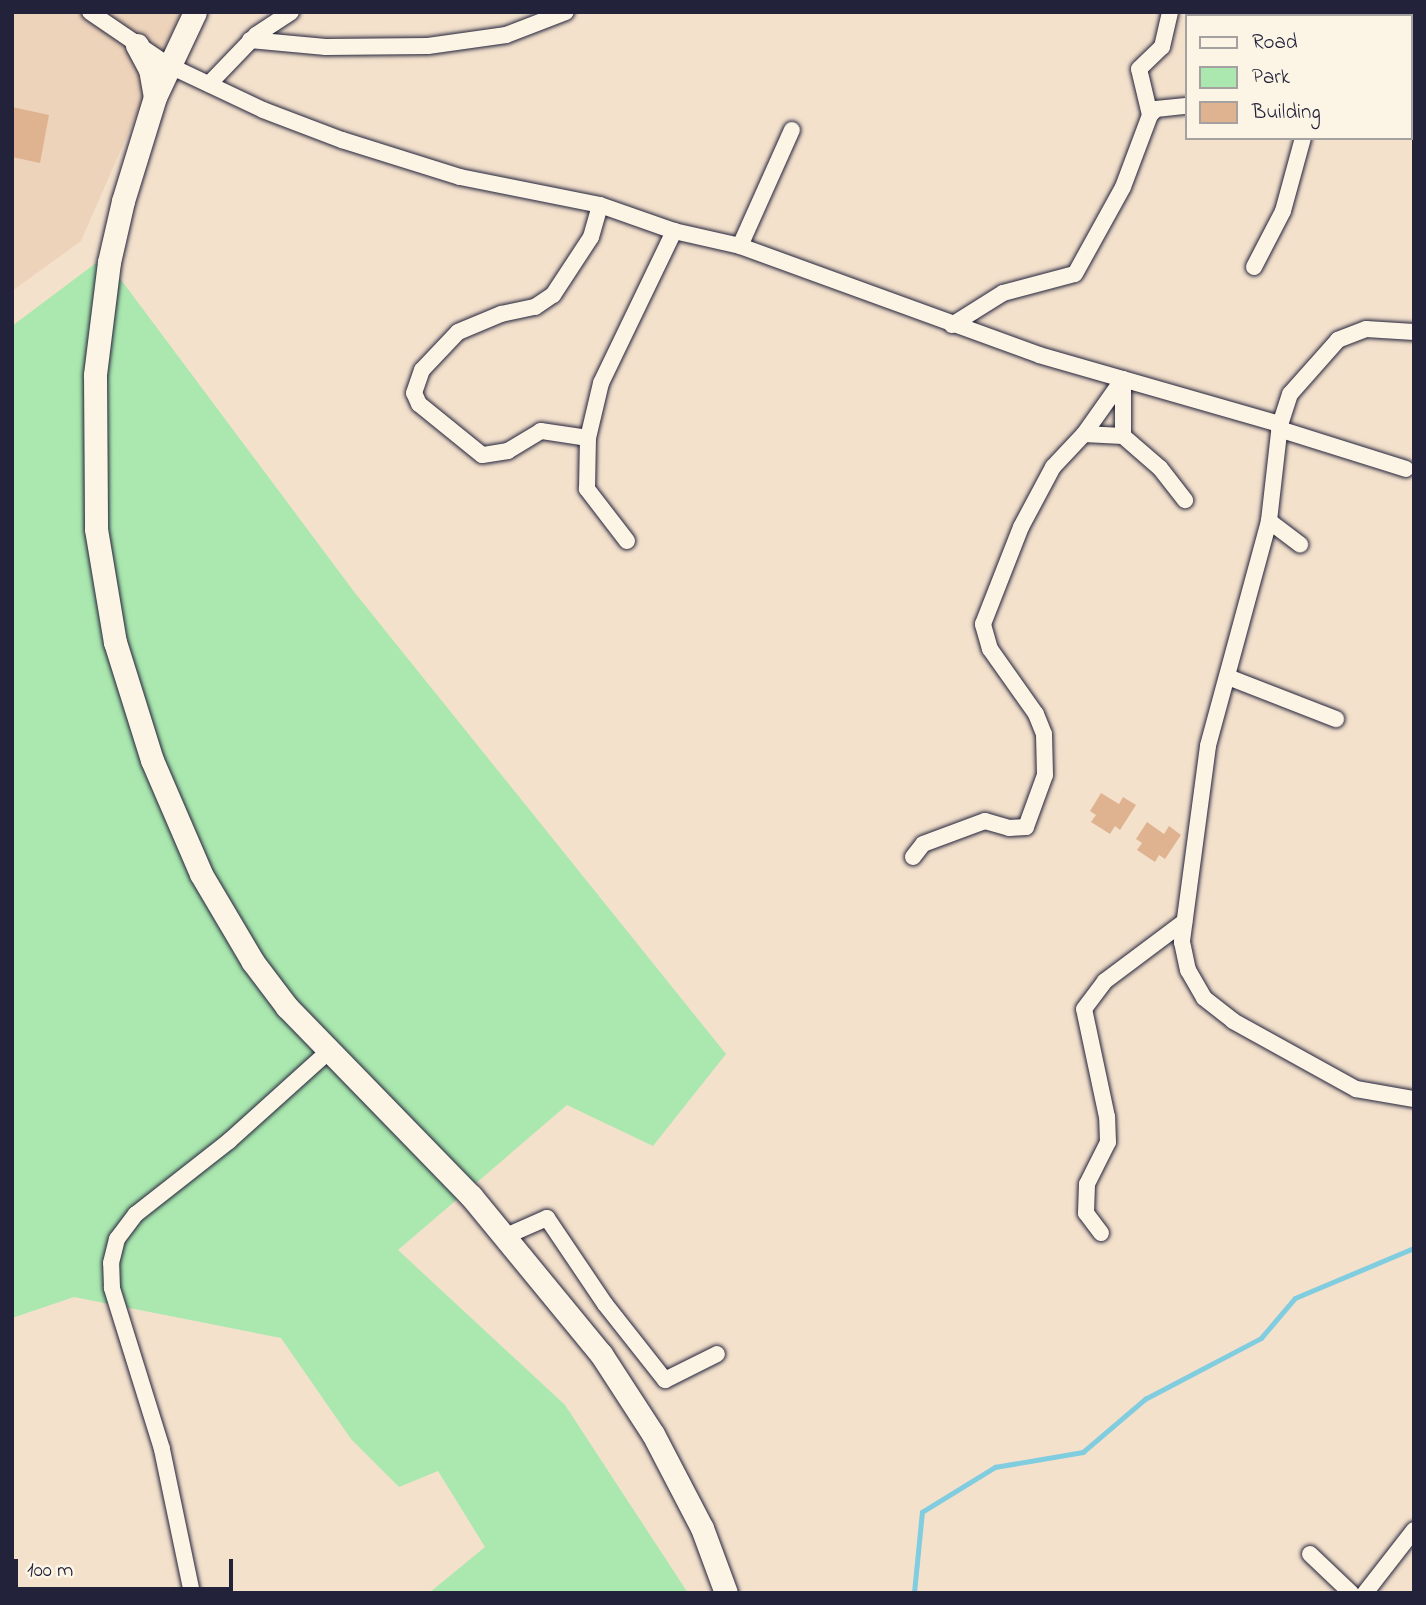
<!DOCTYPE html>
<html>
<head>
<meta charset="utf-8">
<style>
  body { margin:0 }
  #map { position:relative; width:1426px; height:1605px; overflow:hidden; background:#f3e1cc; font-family:"Indie Flower",sans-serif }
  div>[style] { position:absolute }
  .built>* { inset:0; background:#edd3ba }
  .green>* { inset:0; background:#aae8af }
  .stream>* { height:4.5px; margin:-2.25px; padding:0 2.25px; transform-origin:2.25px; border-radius:2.25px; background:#81cde0 }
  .building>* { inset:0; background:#dfb390 }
  .roads { filter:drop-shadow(0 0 2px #22223b) drop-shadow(0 0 2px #22223b) }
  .minor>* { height:16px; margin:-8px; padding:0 8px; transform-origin:8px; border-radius:8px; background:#fcf5e5 }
  .secondary>* { height:23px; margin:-11.5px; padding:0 11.5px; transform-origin:11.5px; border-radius:11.5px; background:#fcf5e5 }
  span { translate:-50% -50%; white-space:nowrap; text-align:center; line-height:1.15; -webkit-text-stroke:5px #fcf5e5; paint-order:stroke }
  .frame { position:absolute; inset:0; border:14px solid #22223b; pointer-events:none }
  .legend { position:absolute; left:1185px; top:14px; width:228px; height:126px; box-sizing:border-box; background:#fcf5e5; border:2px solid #a5a1a1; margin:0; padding:9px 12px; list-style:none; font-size:21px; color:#22223b }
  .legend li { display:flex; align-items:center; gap:14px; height:35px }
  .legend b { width:35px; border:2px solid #a5a1a1 }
  .scale { position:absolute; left:14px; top:1559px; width:219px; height:32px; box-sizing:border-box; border:4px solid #22223b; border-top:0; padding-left:9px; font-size:21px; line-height:24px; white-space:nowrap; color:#22223b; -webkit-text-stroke:5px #fcf5e5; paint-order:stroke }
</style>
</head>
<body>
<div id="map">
  <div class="built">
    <i style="clip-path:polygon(12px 12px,181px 12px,81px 241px,12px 291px)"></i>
  </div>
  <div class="green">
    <i style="clip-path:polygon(104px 257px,355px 593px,726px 1054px,653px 1146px,567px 1105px,398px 1250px,565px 1405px,688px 1593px,429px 1593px,485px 1547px,438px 1471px,399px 1487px,351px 1439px,281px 1338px,74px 1297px,12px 1318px,12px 326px)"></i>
  </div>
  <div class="stream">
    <i style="left:914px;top:1593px;width:81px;rotate:-84.4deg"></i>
    <i style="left:922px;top:1512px;width:86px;rotate:-31.7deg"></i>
    <i style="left:995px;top:1467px;width:89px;rotate:-9.7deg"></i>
    <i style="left:1083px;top:1452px;width:82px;rotate:-40.5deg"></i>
    <i style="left:1145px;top:1399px;width:131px;rotate:-27.7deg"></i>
    <i style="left:1261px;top:1338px;width:52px;rotate:-49.6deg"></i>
    <i style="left:1295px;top:1298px;width:129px;rotate:-22.8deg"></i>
  </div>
  <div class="building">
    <i style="clip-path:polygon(12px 107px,49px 115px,40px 163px,12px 157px)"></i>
    <i style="clip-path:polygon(1101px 793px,1119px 804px,1123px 797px,1136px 805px,1120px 830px,1115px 826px,1110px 834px,1091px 822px,1096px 815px,1090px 811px)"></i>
    <i style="clip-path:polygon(1147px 822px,1164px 834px,1169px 826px,1181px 835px,1165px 859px,1159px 855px,1155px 862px,1137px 850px,1142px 843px,1136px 839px)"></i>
  </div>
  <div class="roads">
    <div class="minor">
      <i style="left:90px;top:12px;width:94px;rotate:34.2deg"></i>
      <i style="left:168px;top:65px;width:105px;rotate:25.3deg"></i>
      <i style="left:263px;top:110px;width:85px;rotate:20.8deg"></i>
      <i style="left:342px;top:140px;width:124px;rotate:17.4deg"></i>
      <i style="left:460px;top:177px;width:143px;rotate:11.3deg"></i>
      <i style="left:600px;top:205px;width:78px;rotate:19.4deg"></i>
      <i style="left:674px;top:231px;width:68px;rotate:12.8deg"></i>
      <i style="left:740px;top:246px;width:318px;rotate:20deg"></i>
      <i style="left:1039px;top:355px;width:251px;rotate:16deg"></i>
      <i style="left:1361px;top:16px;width:4px;rotate:-76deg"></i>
      <i style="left:250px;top:40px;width:76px;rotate:5.3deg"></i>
      <i style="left:326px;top:47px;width:102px;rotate:-0.6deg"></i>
      <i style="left:428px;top:46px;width:79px;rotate:-8deg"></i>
      <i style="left:506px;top:35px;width:64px;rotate:-21deg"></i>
      <i style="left:209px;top:84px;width:68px;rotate:-46.2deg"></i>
      <i style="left:256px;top:35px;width:42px;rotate:-33.3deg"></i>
      <i style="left:1150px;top:115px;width:47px;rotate:-103.4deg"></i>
      <i style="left:1139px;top:69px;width:32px;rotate:-44deg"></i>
      <i style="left:1162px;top:47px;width:36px;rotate:-77deg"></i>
      <i style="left:740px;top:246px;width:127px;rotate:-65.9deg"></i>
      <i style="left:1254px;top:267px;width:63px;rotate:-62.6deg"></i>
      <i style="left:1283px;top:211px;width:76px;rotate:-74.7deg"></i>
      <i style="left:952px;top:325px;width:60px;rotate:-32.1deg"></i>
      <i style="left:1003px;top:293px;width:74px;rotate:-14.8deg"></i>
      <i style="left:1075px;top:274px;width:99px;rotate:-61.1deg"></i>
      <i style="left:1123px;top:187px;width:77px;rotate:-69.4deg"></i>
      <i style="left:1150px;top:115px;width:8px;rotate:-45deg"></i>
      <i style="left:1156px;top:109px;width:30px;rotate:-6deg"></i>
      <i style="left:1414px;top:332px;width:48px;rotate:-176.4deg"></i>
      <i style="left:1366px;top:329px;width:30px;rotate:159deg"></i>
      <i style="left:1338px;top:340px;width:72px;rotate:131.6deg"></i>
      <i style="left:1290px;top:394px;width:32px;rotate:108deg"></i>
      <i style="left:1280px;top:424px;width:98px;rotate:96.5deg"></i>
      <i style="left:1269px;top:521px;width:233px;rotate:105.2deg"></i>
      <i style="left:1208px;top:746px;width:198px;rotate:97.6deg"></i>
      <i style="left:1182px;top:942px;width:29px;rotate:78deg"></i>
      <i style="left:1188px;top:970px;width:32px;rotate:60deg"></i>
      <i style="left:1204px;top:998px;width:37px;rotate:38deg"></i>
      <i style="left:1233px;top:1021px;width:141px;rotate:28.9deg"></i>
      <i style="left:1356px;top:1089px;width:59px;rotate:9.8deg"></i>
      <i style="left:1279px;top:429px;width:133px;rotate:17.5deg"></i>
      <i style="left:1084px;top:434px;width:67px;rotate:-54.7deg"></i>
      <i style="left:1123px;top:436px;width:49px;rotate:40.9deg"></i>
      <i style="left:1160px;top:468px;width:41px;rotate:52deg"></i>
      <i style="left:588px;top:438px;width:48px;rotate:-171.5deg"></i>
      <i style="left:541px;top:431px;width:39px;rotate:149deg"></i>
      <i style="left:508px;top:451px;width:26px;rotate:171deg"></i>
      <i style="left:482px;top:455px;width:81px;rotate:-141deg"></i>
      <i style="left:419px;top:404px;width:12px;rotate:-114deg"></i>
      <i style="left:414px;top:393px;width:24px;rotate:-71deg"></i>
      <i style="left:422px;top:370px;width:52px;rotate:-46.5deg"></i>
      <i style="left:458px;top:332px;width:47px;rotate:-22.7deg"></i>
      <i style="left:501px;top:314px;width:35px;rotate:-12deg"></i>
      <i style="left:535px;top:307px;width:22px;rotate:-34deg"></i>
      <i style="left:553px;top:295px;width:69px;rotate:-56.8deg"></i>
      <i style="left:591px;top:237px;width:33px;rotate:-74deg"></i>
      <i style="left:1269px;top:521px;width:39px;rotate:37deg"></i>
      <i style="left:627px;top:541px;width:66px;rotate:-127.6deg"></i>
      <i style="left:587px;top:489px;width:51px;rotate:-88.9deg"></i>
      <i style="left:588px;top:438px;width:57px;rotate:-76.7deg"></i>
      <i style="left:601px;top:383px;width:169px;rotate:-64.3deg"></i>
      <i style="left:1228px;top:677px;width:116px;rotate:21.3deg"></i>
      <i style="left:913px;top:857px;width:16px;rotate:-52deg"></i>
      <i style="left:923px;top:844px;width:66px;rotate:-20.4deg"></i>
      <i style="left:985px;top:821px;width:25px;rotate:16deg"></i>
      <i style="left:1009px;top:828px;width:17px;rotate:-3deg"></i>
      <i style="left:1026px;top:827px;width:55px;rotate:-69.9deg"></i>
      <i style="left:1045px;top:775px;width:41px;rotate:-91.4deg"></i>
      <i style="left:1044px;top:734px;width:22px;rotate:-112deg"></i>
      <i style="left:1036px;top:714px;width:80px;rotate:-125.3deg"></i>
      <i style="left:990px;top:649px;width:26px;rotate:-106deg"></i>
      <i style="left:983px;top:624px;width:104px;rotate:-68.6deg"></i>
      <i style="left:1021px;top:527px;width:68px;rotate:-61.9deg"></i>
      <i style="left:1053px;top:467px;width:45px;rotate:-46.8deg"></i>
      <i style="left:1084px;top:434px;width:39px;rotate:3deg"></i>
      <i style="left:1123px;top:436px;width:57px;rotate:-90deg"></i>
      <i style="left:1101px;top:1233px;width:25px;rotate:-127deg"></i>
      <i style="left:1086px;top:1213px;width:29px;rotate:-88deg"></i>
      <i style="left:1087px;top:1184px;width:47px;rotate:-63.4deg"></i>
      <i style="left:1108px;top:1142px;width:25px;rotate:-92deg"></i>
      <i style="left:1107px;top:1117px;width:110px;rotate:-102deg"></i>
      <i style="left:1084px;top:1009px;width:35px;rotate:-53deg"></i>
      <i style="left:1105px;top:981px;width:99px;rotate:-36.8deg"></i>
      <i style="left:506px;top:1236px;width:45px;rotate:-23.7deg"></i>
      <i style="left:547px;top:1218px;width:104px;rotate:56deg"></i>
      <i style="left:605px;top:1304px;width:97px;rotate:51.7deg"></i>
      <i style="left:665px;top:1380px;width:58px;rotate:-26.6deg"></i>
      <i style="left:1310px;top:1554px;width:57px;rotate:43.6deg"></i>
      <i style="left:192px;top:1593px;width:147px;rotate:-101.8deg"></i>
      <i style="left:162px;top:1449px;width:169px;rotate:-107.3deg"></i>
      <i style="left:112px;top:1288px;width:25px;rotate:-92deg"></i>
      <i style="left:111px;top:1263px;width:25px;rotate:-76deg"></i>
      <i style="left:117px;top:1239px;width:31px;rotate:-53deg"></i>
      <i style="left:136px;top:1214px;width:118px;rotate:-38.1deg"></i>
      <i style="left:229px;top:1141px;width:137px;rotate:-42deg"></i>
      <i style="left:1365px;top:1593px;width:80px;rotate:-52.1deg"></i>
    </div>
    <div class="secondary">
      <i style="left:195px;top:12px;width:94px;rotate:115.2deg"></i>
      <i style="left:155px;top:97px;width:109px;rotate:107.1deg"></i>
      <i style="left:123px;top:201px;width:63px;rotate:102.9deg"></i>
      <i style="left:109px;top:262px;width:114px;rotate:97.1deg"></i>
      <i style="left:95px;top:375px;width:154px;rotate:89.6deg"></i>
      <i style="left:96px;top:529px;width:115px;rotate:80.5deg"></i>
      <i style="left:115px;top:642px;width:124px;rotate:72.6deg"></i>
      <i style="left:152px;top:760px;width:124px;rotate:66.7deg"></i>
      <i style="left:201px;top:874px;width:102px;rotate:59.4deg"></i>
      <i style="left:253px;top:962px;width:56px;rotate:52.9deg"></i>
      <i style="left:287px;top:1007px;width:264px;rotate:45.8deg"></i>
      <i style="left:471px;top:1196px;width:205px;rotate:50.6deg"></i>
      <i style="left:601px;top:1354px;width:95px;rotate:57deg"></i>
      <i style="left:653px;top:1434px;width:106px;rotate:62.5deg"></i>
      <i style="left:702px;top:1528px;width:69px;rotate:69.7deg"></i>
      <i style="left:137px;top:45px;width:27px;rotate:62deg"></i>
      <i style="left:150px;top:69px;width:28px;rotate:80deg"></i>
    </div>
  </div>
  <div class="frame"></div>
  <ul class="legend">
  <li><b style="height:9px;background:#fcf5e5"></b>Road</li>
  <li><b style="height:19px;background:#aae8af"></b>Park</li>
  <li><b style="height:19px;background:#dfb390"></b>Building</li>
  </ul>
  <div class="scale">100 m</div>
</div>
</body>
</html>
